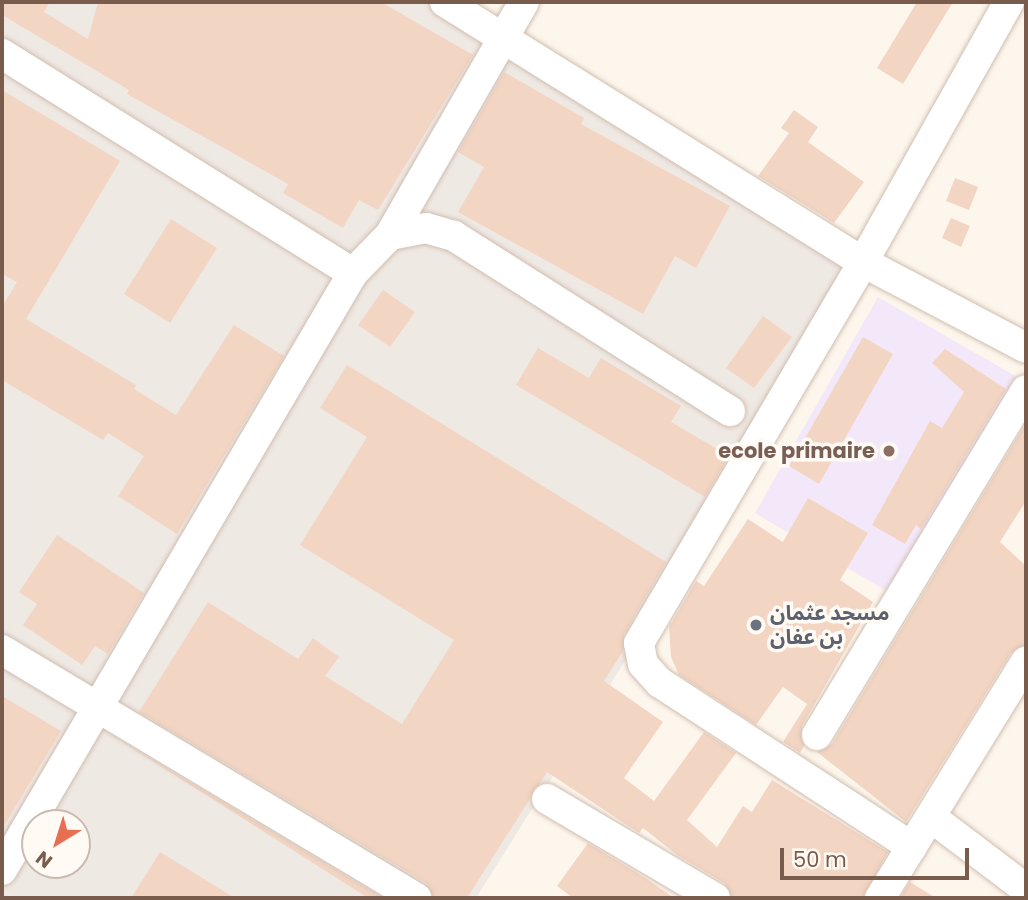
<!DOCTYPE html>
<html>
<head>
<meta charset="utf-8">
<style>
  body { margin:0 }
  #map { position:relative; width:1028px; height:900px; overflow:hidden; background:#fdf6ec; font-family:Poppins,"Noto Sans Arabic",sans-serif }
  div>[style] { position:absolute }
  .industrial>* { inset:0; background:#efe9e4 }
  .education>* { inset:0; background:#f3e8fa }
  .building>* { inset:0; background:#f3d5c3 }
  .roads { filter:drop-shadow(0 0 2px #d1beb0) drop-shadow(0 0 2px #d1beb0) }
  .minor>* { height:30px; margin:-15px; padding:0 15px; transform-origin:15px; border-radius:15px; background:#fff }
  .dots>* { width:19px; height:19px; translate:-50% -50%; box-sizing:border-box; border:4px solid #fffaf3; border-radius:50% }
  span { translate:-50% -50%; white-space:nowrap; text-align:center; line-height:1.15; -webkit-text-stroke:7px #fffaf3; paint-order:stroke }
  .education-label { font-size:21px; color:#785e54; font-weight:700 }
  .right { translate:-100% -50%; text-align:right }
  .worship-label { font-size:21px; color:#5b616d; font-weight:700 }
  .left { translate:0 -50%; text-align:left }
  .frame { position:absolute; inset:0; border:4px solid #7a5c4d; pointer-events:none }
  .north { position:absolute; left:21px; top:809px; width:70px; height:70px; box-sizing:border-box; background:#fffaf3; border:2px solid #cabbb1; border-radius:50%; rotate:218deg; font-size:19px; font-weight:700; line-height:28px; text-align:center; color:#7a5c4d }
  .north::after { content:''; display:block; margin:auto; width:24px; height:32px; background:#e76f51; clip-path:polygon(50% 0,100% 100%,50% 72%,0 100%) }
  .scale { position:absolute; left:780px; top:848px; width:189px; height:32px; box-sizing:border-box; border:4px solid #7a5c4d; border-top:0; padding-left:9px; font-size:21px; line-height:24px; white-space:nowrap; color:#7a5c4d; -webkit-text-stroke:5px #fffaf3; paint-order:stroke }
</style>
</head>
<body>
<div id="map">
  <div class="industrial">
    <i style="clip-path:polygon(evenodd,2px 2px,427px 2px,869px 273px,476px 898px,2px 898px,2px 2px,35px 823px,77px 823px,77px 865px,35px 865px,35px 823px)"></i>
  </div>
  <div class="education">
    <i style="clip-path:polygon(878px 297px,1026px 382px,895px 596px,755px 513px)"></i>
  </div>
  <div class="building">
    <i style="clip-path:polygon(2px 2px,50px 2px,44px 12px,88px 39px,98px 2px,381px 2px,473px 55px,378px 210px,359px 200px,343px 228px,283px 193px,288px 184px,127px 94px,129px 90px,2px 15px)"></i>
    <i style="clip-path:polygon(917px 2px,953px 2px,903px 84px,877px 68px)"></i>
    <i style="clip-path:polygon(504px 72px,584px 118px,581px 124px,730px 206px,696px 268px,675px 256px,643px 314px,458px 212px,484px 167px,458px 152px)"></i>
    <i style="clip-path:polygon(2px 90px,120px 161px,26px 319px,136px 385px,134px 389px,176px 415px,234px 325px,284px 356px,177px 534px,118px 496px,144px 456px,108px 433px,103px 440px,2px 380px,2px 307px,17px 282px,2px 274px)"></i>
    <i style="clip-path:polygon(794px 110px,818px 127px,808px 142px,864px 182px,834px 223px,758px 176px,789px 133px,781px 128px)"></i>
    <i style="clip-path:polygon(955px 178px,978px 187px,969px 210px,946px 201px)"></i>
    <i style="clip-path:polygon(951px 218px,970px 226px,961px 247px,942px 238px)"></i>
    <i style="clip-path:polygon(171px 219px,217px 248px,170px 323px,124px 294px)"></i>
    <i style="clip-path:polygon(383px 290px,415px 312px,390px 347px,358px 325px)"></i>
    <i style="clip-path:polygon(763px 316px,792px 337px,754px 388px,726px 368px)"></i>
    <i style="clip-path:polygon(863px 337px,893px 354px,819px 484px,789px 466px)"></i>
    <i style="clip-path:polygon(538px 348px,589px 378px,601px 358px,681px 406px,671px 422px,729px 456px,705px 497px,516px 385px)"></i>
    <i style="clip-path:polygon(945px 349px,1006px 389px,921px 529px,916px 525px,905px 544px,872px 525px,930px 421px,942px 428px,964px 392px,932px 363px)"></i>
    <i style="clip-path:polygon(347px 365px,666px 562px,624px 634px,623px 651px,604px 681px,663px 722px,624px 778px,654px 801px,704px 732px,736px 753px,687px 820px,717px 847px,743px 806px,752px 812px,772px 780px,888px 852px,863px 898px,732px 898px,724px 883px,677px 855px,643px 828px,639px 833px,547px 772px,467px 898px,434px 898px,426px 883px,139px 712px,208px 602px,298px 659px,313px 638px,339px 657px,325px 676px,402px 724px,454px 640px,300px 545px,367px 437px,320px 408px)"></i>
    <i style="clip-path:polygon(1026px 423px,1026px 501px,1000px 542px,1026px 566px,1026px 645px,1011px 653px,906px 822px,817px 752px,832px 744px)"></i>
    <i style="clip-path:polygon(808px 498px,868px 533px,840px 580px,873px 602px,802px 726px,804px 746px,800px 753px,783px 742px,807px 704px,783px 687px,756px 725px,679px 675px,671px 657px,669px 627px,696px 581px,704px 586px,748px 519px,783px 542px)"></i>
    <i style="clip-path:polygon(57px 535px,144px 593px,108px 654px,95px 646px,82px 665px,23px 625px,37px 604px,19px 592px)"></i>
    <i style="clip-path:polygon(2px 696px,61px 731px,2px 829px)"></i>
    <i style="clip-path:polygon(121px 741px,383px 898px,368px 898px)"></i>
    <i style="clip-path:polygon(588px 843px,644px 877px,674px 898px,573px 898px,557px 886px)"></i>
    <i style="clip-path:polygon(160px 852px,235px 898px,131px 898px)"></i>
    <i style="clip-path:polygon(910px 882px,936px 898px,900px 898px)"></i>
  </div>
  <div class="roads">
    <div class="minor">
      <i style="left:445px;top:2px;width:492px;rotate:31.9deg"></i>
      <i style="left:863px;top:262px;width:298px;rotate:-60.7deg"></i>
      <i style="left:2px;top:54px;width:414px;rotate:32deg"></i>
      <i style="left:390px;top:235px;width:269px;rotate:-60.1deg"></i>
      <i style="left:2px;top:650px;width:483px;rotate:30.9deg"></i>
      <i style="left:817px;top:735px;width:403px;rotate:-58.8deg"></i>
      <i style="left:547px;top:799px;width:195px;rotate:30.5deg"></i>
      <i style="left:931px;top:817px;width:119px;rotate:37.2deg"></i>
      <i style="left:912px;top:847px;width:301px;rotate:-146.9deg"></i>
      <i style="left:660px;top:683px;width:25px;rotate:-132deg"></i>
      <i style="left:643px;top:664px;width:21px;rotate:-101deg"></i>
      <i style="left:639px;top:643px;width:442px;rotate:-59.5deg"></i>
      <i style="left:863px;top:262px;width:184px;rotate:27.8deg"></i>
      <i style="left:2px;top:870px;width:693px;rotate:-59.55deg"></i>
      <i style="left:353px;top:273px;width:53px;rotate:-45.8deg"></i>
      <i style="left:390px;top:235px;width:37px;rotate:-11deg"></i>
      <i style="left:426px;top:228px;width:29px;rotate:16deg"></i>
      <i style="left:454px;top:236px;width:327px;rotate:32.4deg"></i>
      <i style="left:880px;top:898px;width:278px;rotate:-58.3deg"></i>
    </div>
  </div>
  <div class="dots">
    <i style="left:889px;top:451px;background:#8d6e63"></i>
    <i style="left:756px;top:625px;background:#6b7280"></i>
  </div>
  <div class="education-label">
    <span class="right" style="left:875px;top:451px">ecole primaire</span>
  </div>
  <div class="worship-label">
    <span class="left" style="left:770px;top:625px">مسجد عثمان<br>بن عفان</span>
  </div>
  <div class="frame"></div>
  <div class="north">N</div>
  <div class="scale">50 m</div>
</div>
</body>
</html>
